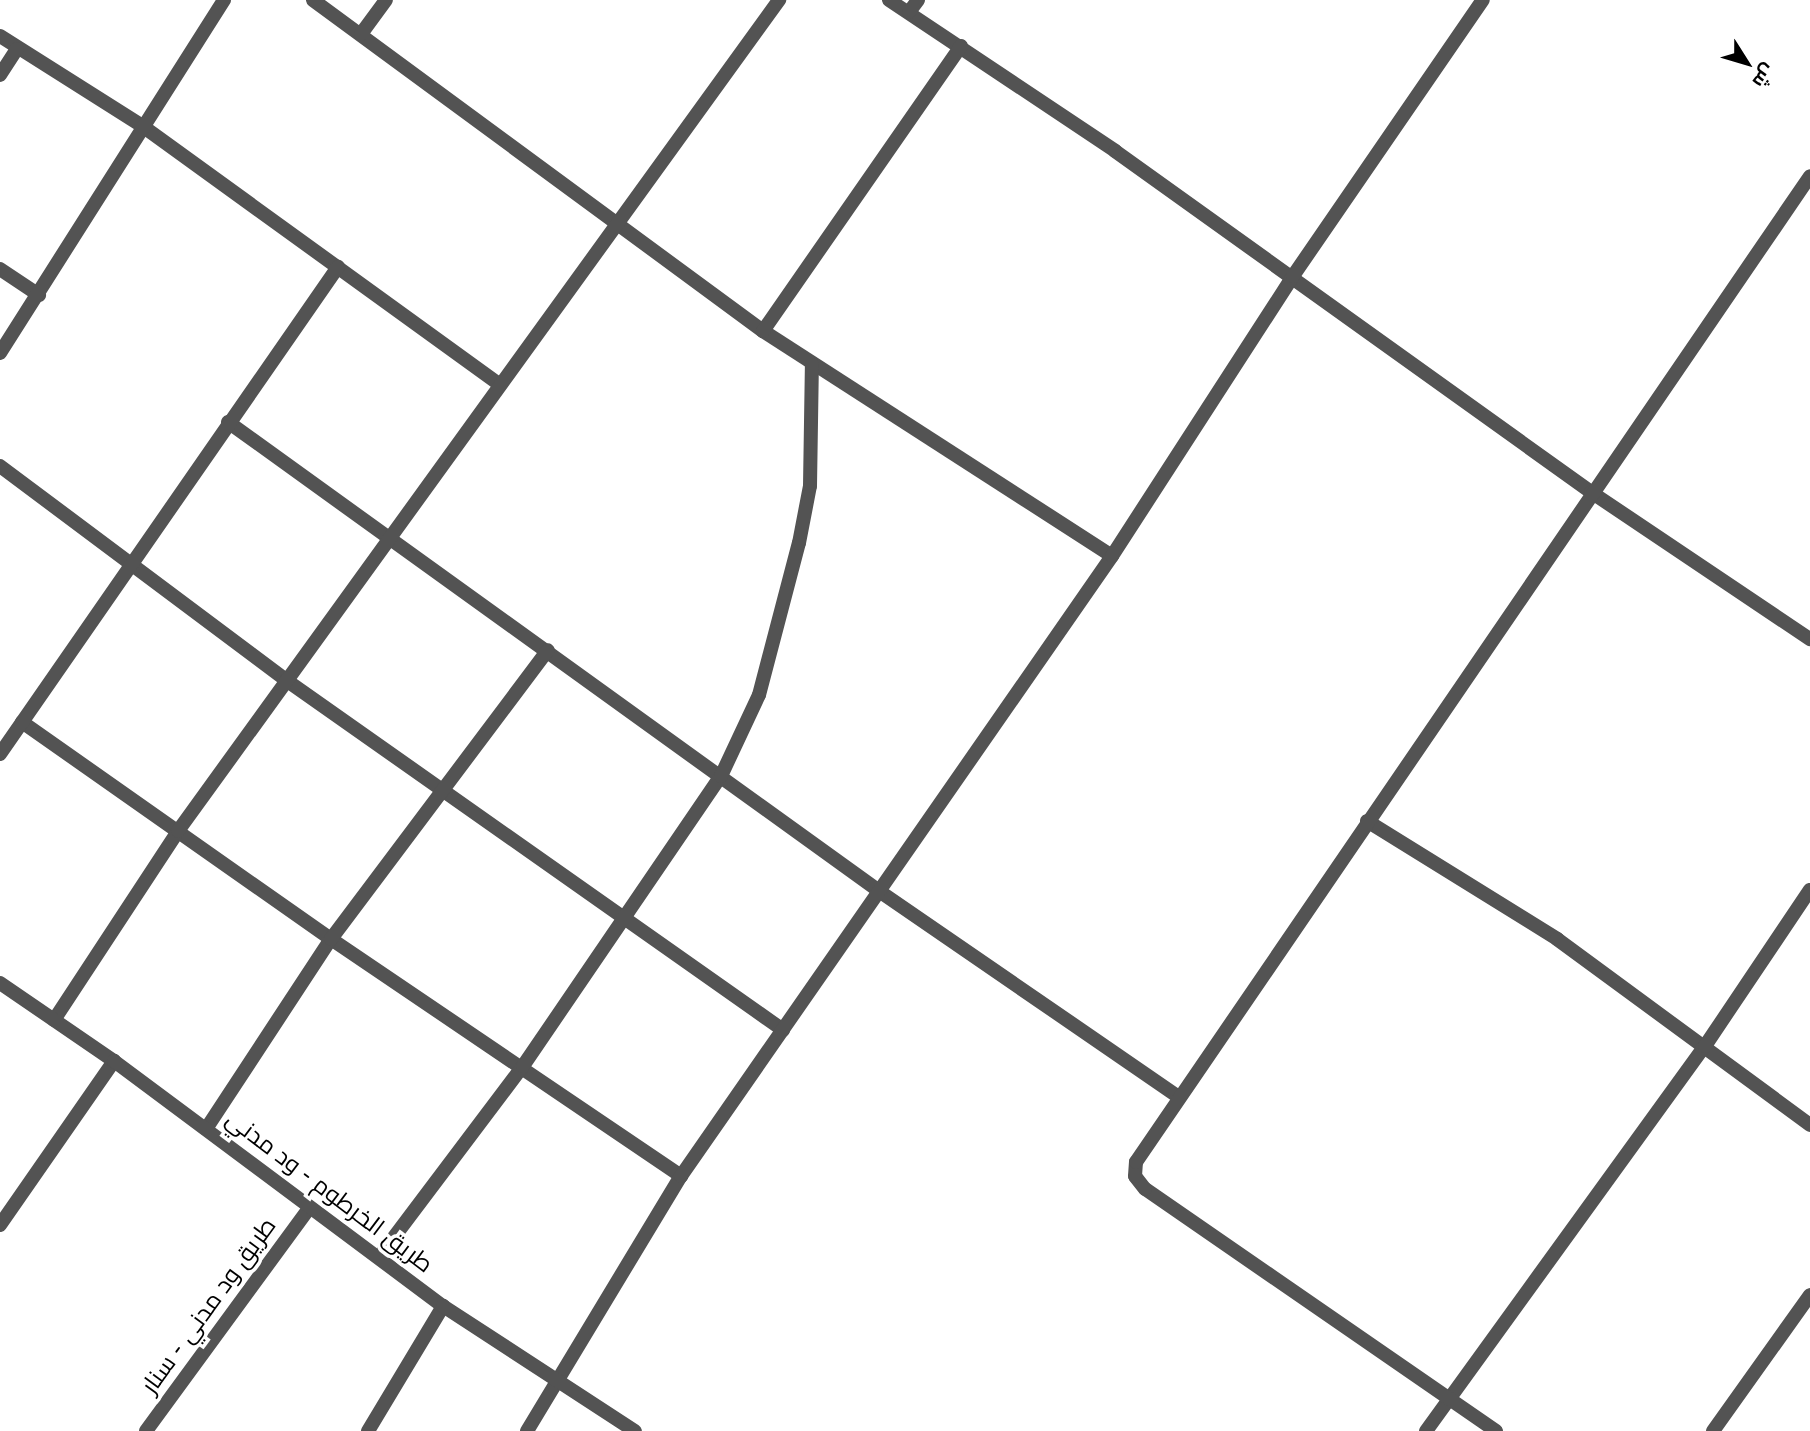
<!DOCTYPE html>
<html>
<head>
<meta charset="utf-8">
<style>
  body { margin:0 }
  #map { position:relative; width:1810px; height:1431px; overflow:hidden; background:#fff; font-family:"Varela Round",Cairo,sans-serif }
  div>[style] { position:absolute }
  .minor>* { height:14px; margin:-7px; padding:0 7px; transform-origin:7px; border-radius:7px; background:#535353 }
  .tertiary>* { height:14px; margin:-7px; padding:0 7px; transform-origin:7px; border-radius:7px; background:#535353 }
  span { translate:-50% -50%; white-space:nowrap; text-align:center; line-height:1.15; -webkit-text-stroke:7px #fff; paint-order:stroke }
  .street-label { font-size:24px; color:#000 }
  .north { position:absolute; left:1712px; top:28px; width:70px; height:70px; -webkit-text-stroke:5px #fff; paint-order:stroke; rotate:127deg; font-size:19px; font-weight:700; line-height:28px; text-align:center; color:#000 }
  .north::after { content:''; display:block; margin:auto; width:24px; height:32px; background:#000; clip-path:polygon(50% 0,100% 100%,50% 72%,0 100%) }
</style>
</head>
<body>
<div id="map">
  <div class="minor">
    <i style="left:313px;top:0;width:559px;rotate:36.34deg"></i>
    <i style="left:763px;top:331px;width:415px;rotate:32.8deg"></i>
    <i style="left:889px;top:0;width:272px;rotate:33.7deg"></i>
    <i style="left:1115px;top:151px;width:586px;rotate:35.62deg"></i>
    <i style="left:1591px;top:492px;width:264px;rotate:33.9deg"></i>
    <i style="left:909px;top:12px;width:15px;rotate:-53deg"></i>
    <i style="left:361px;top:34px;width:42px;rotate:-53.7deg"></i>
    <i style="left:0;top:36px;width:167px;rotate:32.3deg"></i>
    <i style="left:141px;top:125px;width:442px;rotate:35.9deg"></i>
    <i style="left:0;top:75px;width:31px;rotate:-57deg"></i>
    <i style="left:0;top:269px;width:47px;rotate:33.7deg"></i>
    <i style="left:763px;top:331px;width:347px;rotate:-55.2deg"></i>
    <i style="left:0;top:353px;width:418px;rotate:-57.6deg"></i>
    <i style="left:228px;top:422px;width:802px;rotate:35.77deg"></i>
    <i style="left:879px;top:891px;width:364px;rotate:34.5deg"></i>
    <i style="left:0;top:466px;width:357px;rotate:36.8deg"></i>
    <i style="left:286px;top:680px;width:608px;rotate:35.15deg"></i>
    <i style="left:22px;top:722px;width:378px;rotate:35.1deg"></i>
    <i style="left:331px;top:939px;width:423px;rotate:34.1deg"></i>
    <i style="left:0;top:754px;width:593px;rotate:-55.24deg"></i>
    <i style="left:1367px;top:821px;width:224px;rotate:31.8deg"></i>
    <i style="left:1557px;top:939px;width:314px;rotate:36.3deg"></i>
    <i style="left:54px;top:1020px;width:226px;rotate:-56.7deg"></i>
    <i style="left:178px;top:831px;width:1026px;rotate:-54.12deg"></i>
    <i style="left:206px;top:1129px;width:227px;rotate:-56.7deg"></i>
    <i style="left:331px;top:939px;width:361px;rotate:-53.1deg"></i>
    <i style="left:0;top:1225px;width:200px;rotate:-55.2deg"></i>
    <i style="left:379px;top:1257px;width:239px;rotate:-53deg"></i>
    <i style="left:523px;top:1066px;width:351px;rotate:-55.7deg"></i>
    <i style="left:721px;top:776px;width:89px;rotate:-64.9deg"></i>
    <i style="left:759px;top:695px;width:157px;rotate:-75.3deg"></i>
    <i style="left:799px;top:543px;width:58px;rotate:-79.1deg"></i>
    <i style="left:810px;top:486px;width:121px;rotate:-89.1deg"></i>
    <i style="left:146px;top:1431px;width:276px;rotate:-53.8deg"></i>
    <i style="left:368px;top:1431px;width:146px;rotate:-59deg"></i>
    <i style="left:527px;top:1431px;width:298px;rotate:-58.9deg"></i>
    <i style="left:681px;top:1176px;width:755px;rotate:-55.19deg"></i>
    <i style="left:1112px;top:556px;width:333px;rotate:-57.1deg"></i>
    <i style="left:1293px;top:276px;width:335px;rotate:-55.5deg"></i>
    <i style="left:1426px;top:1431px;width:475px;rotate:-54.1deg"></i>
    <i style="left:1705px;top:1046px;width:188px;rotate:-56.1deg"></i>
    <i style="left:1496px;top:1431px;width:426px;rotate:-145.4deg"></i>
    <i style="left:1145px;top:1189px;width:16px;rotate:-128deg"></i>
    <i style="left:1135px;top:1176px;width:14px;rotate:-86deg"></i>
    <i style="left:1136px;top:1162px;width:1194px;rotate:-55.64deg"></i>
    <i style="left:1713px;top:1431px;width:167px;rotate:-54.5deg"></i>
  </div>
  <div class="tertiary">
    <i style="left:0;top:983px;width:138px;rotate:34.4deg"></i>
    <i style="left:114px;top:1061px;width:410px;rotate:36.7deg"></i>
    <i style="left:443px;top:1306px;width:229px;rotate:33.1deg"></i>
  </div>
  <div class="street-label">
    <span style="left:329px;top:1192px;rotate:37deg">طريق الخرطوم - ود مدني</span>
    <span style="left:209px;top:1306px;rotate:-54deg">طريق ود مدني - سنار</span>
  </div>
  <div class="north">ش</div>
</div>
</body>
</html>
